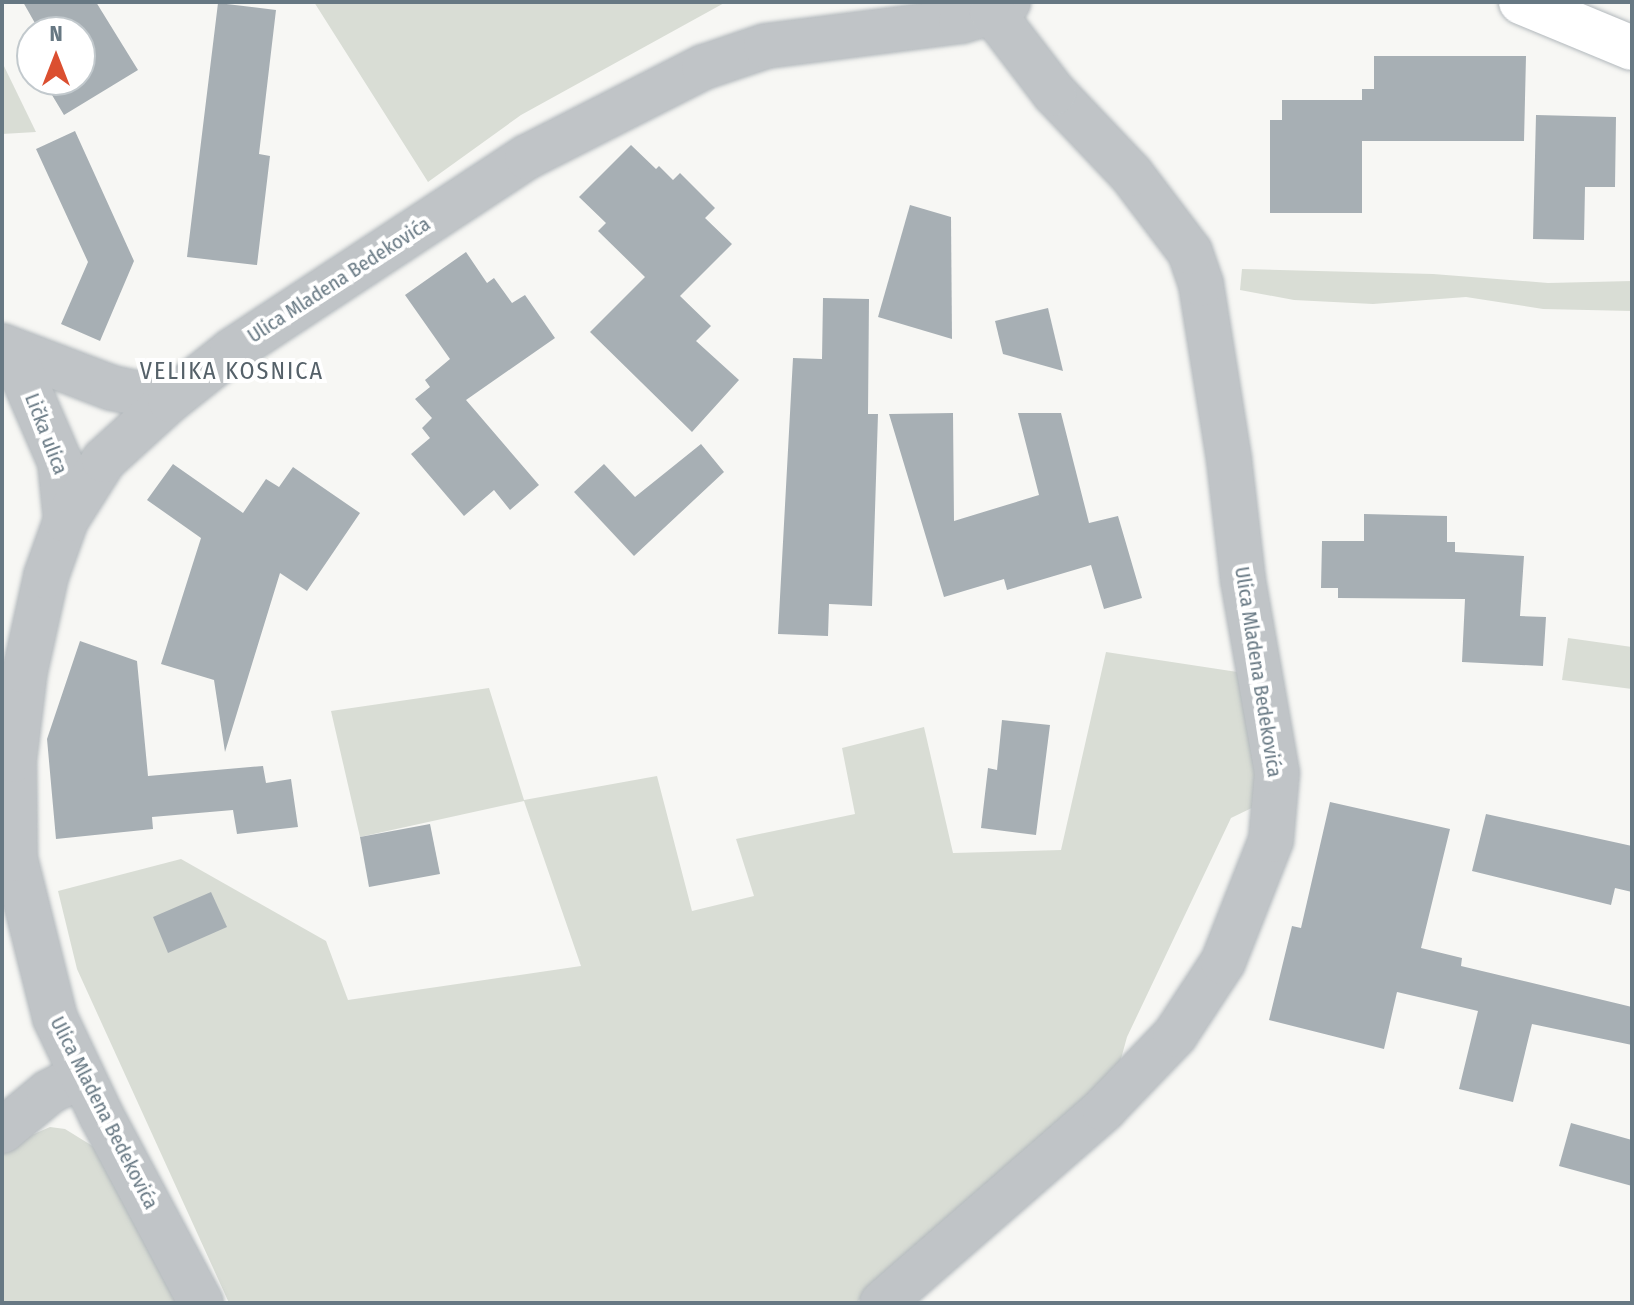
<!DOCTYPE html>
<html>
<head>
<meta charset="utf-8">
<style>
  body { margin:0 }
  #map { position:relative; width:1634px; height:1305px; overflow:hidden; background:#f7f7f4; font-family:"Fira Sans Condensed",sans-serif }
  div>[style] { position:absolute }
  .green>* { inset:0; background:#d9ddd5 }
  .building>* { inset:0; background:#a7afb4 }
  .roads { filter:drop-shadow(0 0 2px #b2b8bc) drop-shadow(0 0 2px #b2b8bc) }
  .street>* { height:44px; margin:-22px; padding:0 22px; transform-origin:22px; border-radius:22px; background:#c0c4c7 }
  .secondary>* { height:44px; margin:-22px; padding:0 22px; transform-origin:22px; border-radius:22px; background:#fff }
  span { translate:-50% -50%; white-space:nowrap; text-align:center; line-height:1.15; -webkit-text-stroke:8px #fff; paint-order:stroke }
  .street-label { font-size:20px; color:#677883 }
  .quarter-label { font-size:24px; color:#556169; letter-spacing:2px }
  .frame { position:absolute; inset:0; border:4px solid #677883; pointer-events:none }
  .north { position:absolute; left:16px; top:16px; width:80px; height:80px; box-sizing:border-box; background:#fff; border:2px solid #c2c9cd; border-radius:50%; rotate:0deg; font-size:22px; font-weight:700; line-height:32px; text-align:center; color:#677883 }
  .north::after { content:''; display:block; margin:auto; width:28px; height:36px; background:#db4f30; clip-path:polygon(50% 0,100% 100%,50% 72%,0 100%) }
</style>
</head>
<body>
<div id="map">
  <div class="green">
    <i style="clip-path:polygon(314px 2px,726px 2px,521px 115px,428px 182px)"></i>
    <i style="clip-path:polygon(2px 62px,36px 132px,2px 134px)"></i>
    <i style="clip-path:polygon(1242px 269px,1433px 274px,1548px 283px,1632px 281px,1632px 311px,1543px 309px,1466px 297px,1373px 304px,1294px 300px,1240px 290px)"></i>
    <i style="clip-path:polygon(1568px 638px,1632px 647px,1632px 689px,1562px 680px)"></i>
    <i style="clip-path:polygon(1106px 652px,1244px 673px,1260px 804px,1231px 818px,1127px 1037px,1116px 1077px,894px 1266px,856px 1303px,229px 1303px,77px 969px,58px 891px,181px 859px,326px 941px,348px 1000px,581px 966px,524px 801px,360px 837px,331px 711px,489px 688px,524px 800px,657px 776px,692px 911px,754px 896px,736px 839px,855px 814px,842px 748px,924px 727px,953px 853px,1061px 850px)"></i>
    <i style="clip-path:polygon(50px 1127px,65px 1129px,99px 1150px,178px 1303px,2px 1303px,2px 1154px,18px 1141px)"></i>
  </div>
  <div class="building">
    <i style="clip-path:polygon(23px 2px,96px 2px,138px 70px,64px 115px,43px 80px,80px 80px,80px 32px,40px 32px)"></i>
    <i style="clip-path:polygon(218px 3px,276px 10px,259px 154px,270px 156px,257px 265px,187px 257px)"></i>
    <i style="clip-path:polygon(1374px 56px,1526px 56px,1524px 141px,1362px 141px,1362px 213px,1270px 213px,1270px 120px,1282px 120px,1282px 100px,1362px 100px,1362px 89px,1374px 89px)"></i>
    <i style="clip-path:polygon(1536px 115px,1616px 117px,1615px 187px,1585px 187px,1584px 240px,1533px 239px)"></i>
    <i style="clip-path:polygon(75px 131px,134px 261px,100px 341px,61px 324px,88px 262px,36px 149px)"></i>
    <i style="clip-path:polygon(631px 145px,656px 169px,659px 166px,673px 180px,680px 173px,715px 208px,705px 218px,732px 244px,680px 296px,711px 326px,696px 341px,739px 380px,692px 432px,590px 332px,645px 277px,598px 231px,606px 223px,579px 197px)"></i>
    <i style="clip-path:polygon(910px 205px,951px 217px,952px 339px,878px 317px)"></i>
    <i style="clip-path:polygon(466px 252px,487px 283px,494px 278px,512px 303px,525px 295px,555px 338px,466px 400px,539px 485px,510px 510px,494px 490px,464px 516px,411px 454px,430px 438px,422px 428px,432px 418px,415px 399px,430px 387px,425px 380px,450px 359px,405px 295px)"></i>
    <i style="clip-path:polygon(823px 298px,869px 299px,868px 414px,878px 414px,872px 606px,829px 604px,828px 636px,778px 634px,793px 358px,822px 359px)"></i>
    <i style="clip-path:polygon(1048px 308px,1063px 371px,1003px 354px,995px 321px)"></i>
    <i style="clip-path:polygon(953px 413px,954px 521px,1039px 495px,1018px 413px,1061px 413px,1089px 523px,1118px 516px,1142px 598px,1104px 609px,1091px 565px,1007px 590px,1004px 579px,944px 597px,889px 414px)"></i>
    <i style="clip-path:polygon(701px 444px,724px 472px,634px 556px,574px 492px,604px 464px,635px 497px)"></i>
    <i style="clip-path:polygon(173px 464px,243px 513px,266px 479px,279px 487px,293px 467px,360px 513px,307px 591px,280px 573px,225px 752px,214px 680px,161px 664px,201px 538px,147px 500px)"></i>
    <i style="clip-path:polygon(1364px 514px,1447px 516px,1447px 542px,1455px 542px,1455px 552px,1524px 556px,1520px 616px,1546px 617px,1543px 666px,1462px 662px,1465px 599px,1338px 598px,1338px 588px,1321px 588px,1322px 541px,1364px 541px)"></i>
    <i style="clip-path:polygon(80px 641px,137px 661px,148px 776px,263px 766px,266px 783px,291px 779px,298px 827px,237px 834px,233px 810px,152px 817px,153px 829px,56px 839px,47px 739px)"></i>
    <i style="clip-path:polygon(1002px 720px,1050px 725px,1036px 835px,981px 828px,988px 768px,997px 770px)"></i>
    <i style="clip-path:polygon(1330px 802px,1450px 829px,1421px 948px,1462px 958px,1461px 966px,1632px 1007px,1632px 1045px,1532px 1024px,1513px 1102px,1459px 1089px,1478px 1011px,1397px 992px,1384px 1049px,1269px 1020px,1292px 926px,1301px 928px)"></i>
    <i style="clip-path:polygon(1486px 814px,1632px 846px,1632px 892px,1615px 888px,1611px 905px,1472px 871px)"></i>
    <i style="clip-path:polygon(430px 824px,440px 874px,369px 887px,360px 837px)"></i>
    <i style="clip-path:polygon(211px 892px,227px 927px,168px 953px,153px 917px)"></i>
    <i style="clip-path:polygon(1571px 1123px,1632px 1140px,1632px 1186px,1559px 1166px)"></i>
  </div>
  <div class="roads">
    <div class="street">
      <i style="left:2px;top:346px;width:118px;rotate:20.9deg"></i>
      <i style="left:112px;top:388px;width:59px;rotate:11.7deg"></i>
      <i style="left:12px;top:351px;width:121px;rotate:66.6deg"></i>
      <i style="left:60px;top:462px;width:58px;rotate:84.1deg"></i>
      <i style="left:2px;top:1131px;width:61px;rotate:-39.7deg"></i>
      <i style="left:49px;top:1092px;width:37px;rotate:-27deg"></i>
      <i style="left:201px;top:1303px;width:211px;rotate:-118deg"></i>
      <i style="left:102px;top:1117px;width:110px;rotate:-115.4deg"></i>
      <i style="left:55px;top:1018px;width:164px;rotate:-104.1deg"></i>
      <i style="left:15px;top:859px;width:99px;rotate:-90.6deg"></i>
      <i style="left:14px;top:760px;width:90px;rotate:-83deg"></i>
      <i style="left:25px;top:671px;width:97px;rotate:-77.5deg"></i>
      <i style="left:46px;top:576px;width:59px;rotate:-70.3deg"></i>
      <i style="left:66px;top:520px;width:71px;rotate:-57.7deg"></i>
      <i style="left:104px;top:460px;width:89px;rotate:-42.3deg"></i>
      <i style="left:170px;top:400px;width:80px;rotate:-38.4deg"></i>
      <i style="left:233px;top:350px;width:352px;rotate:-33.3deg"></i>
      <i style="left:527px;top:157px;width:199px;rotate:-27deg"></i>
      <i style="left:704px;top:67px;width:65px;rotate:-18.7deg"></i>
      <i style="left:766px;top:46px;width:197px;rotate:-7.3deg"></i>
      <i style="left:961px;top:21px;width:32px;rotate:-16deg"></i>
      <i style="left:992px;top:12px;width:19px;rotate:-32deg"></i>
      <i style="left:882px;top:1303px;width:295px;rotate:-41.1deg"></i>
      <i style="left:1104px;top:1109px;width:103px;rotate:-46.2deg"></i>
      <i style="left:1175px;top:1035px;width:87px;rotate:-56.7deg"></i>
      <i style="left:1223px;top:962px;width:131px;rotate:-68.5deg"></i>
      <i style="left:1271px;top:840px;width:67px;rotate:-84.9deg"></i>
      <i style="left:1277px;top:773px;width:196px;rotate:-100deg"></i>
      <i style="left:1243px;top:580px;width:122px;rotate:-96.6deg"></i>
      <i style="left:1229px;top:459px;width:177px;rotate:-99.1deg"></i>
      <i style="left:1201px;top:284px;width:34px;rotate:-109deg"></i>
      <i style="left:1190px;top:252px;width:98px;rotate:-127.1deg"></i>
      <i style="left:1131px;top:174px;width:112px;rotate:-133.5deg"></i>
      <i style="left:1054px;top:93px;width:102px;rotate:-127.4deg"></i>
    </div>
    <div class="secondary">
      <i style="left:1521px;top:2px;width:120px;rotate:22.5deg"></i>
    </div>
  </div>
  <div class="street-label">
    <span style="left:339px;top:280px;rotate:-33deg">Ulica Mladena Bedekovića</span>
    <span style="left:46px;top:434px;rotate:69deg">Lička ulica</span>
    <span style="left:1258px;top:672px;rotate:81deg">Ulica Mladena Bedekovića</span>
    <span style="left:104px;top:1113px;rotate:63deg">Ulica Mladena Bedekovića</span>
  </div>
  <div class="quarter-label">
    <span style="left:232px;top:372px">VELIKA KOSNICA</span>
  </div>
  <div class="frame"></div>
  <div class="north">N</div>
</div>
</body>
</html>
